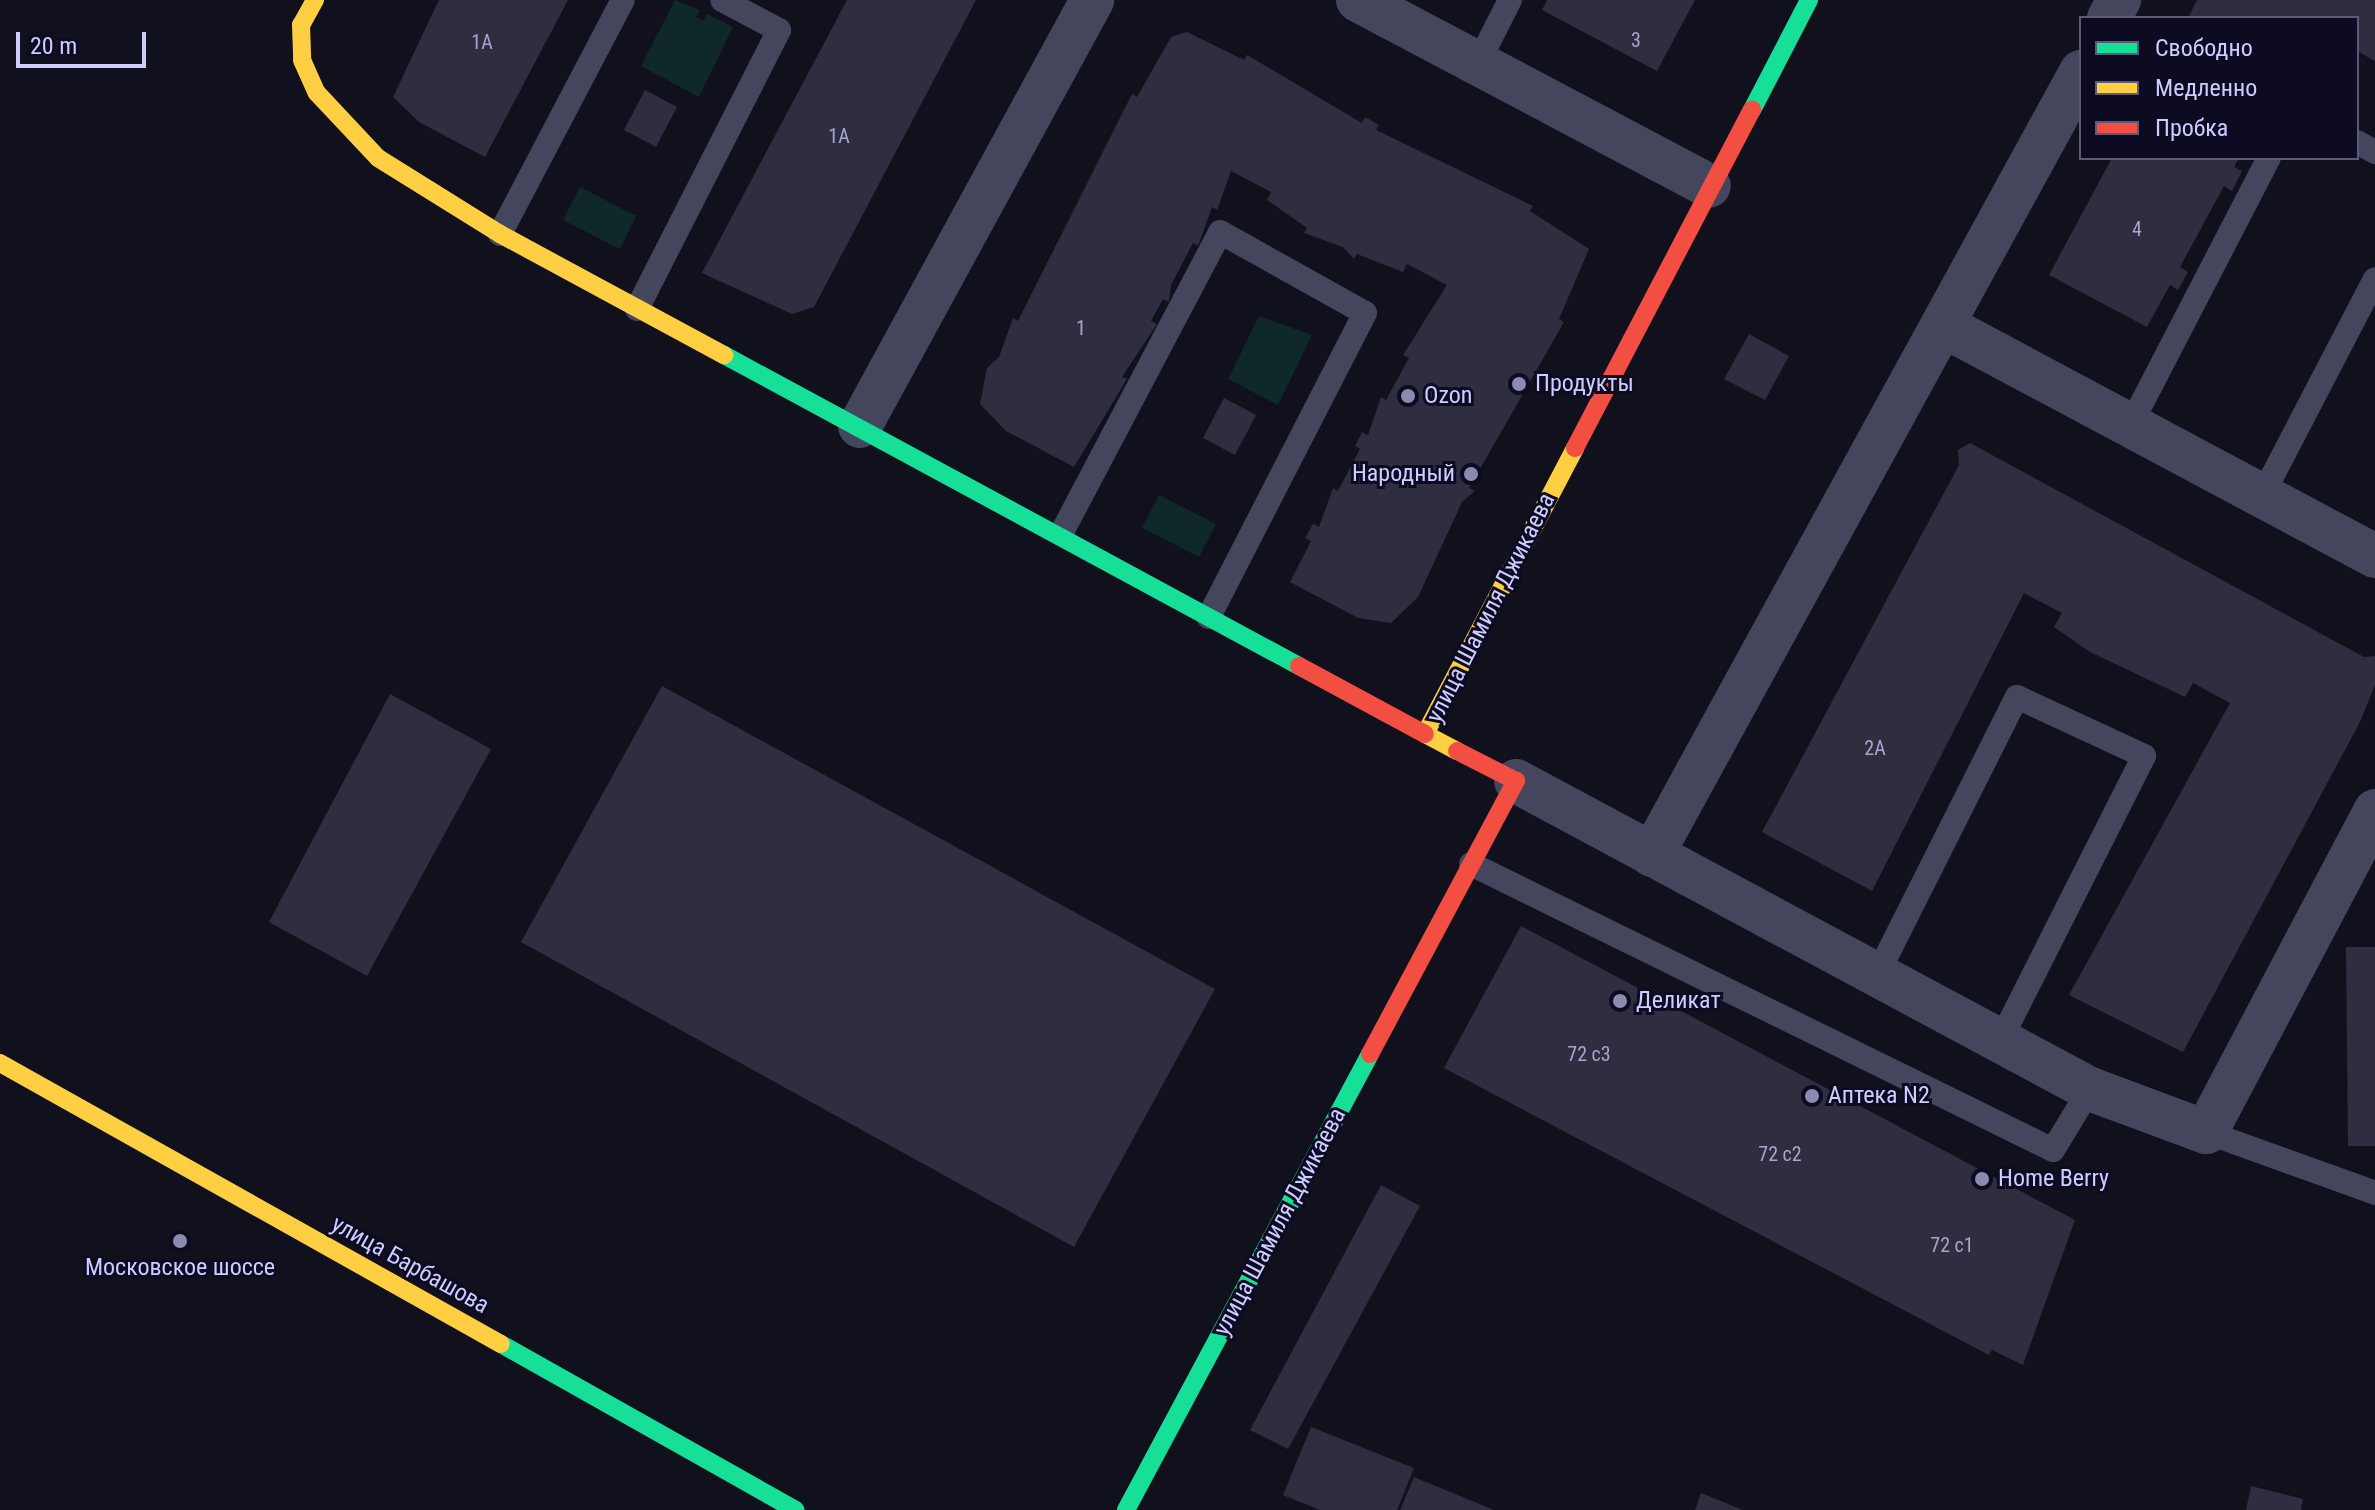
<!DOCTYPE html>
<html>
<head>
<meta charset="utf-8">
<style>
  body { margin:0 }
  #map { position:relative; width:2375px; height:1510px; overflow:hidden; background:#11101d; font-family:"Roboto Condensed",sans-serif }
  div>[style] { position:absolute }
  .green>* { inset:0; background:#0e2927 }
  .building>* { inset:0; background:#2f2e40 }
  .lane>* { height:24px; margin:-12px; padding:0 12px; transform-origin:12px; border-radius:12px; background:#44465e }
  .street>* { height:44px; margin:-22px; padding:0 22px; transform-origin:22px; border-radius:22px; background:#44465e }
  .fast>* { height:18px; margin:-9px; padding:0 9px; transform-origin:9px; border-radius:9px; background:#16e098 }
  .slow>* { height:18px; margin:-9px; padding:0 9px; transform-origin:9px; border-radius:9px; background:#ffcf43 }
  .jam>* { height:18px; margin:-9px; padding:0 9px; transform-origin:9px; border-radius:9px; background:#f24e42 }
  .dots>* { width:22px; height:22px; translate:-50% -50%; box-sizing:border-box; border:4px solid #0d0b22; border-radius:50% }
  span { translate:-50% -50%; white-space:nowrap; text-align:center; line-height:1.15; -webkit-text-stroke:6px #0d0b22; paint-order:stroke }
  .number-label { font-size:20px; color:#a6a5cf }
  .number-label span { -webkit-text-stroke-width:0 }
  .poi-label { font-size:24px; color:#cdcdff }
  .left { translate:0 -50%; text-align:left }
  .right { translate:-100% -50%; text-align:right }
  .street-label { font-size:24px; color:#cdcdff }
  .legend { position:absolute; left:2079px; top:16px; width:280px; height:144px; box-sizing:border-box; background:#0d0b22; border:2px solid #5a597a; margin:0; padding:10px 14px; list-style:none; font-size:24px; color:#cdcdff }
  .legend li { display:flex; align-items:center; gap:16px; height:40px }
  .legend b { width:40px; border:2px solid #5a597a }
  .scale { position:absolute; left:16px; top:32px; width:130px; height:36px; box-sizing:border-box; border:4px solid #cdcdff; border-top:0; padding-left:10px; font-size:24px; line-height:28px; white-space:nowrap; color:#cdcdff; -webkit-text-stroke:6px #0d0b22; paint-order:stroke }
</style>
</head>
<body>
<div id="map">
  <div class="green">
    <i style="clip-path:polygon(675px 0,700px 10px,696px 17px,703px 21px,707px 14px,733px 27px,699px 97px,641px 66px)"></i>
    <i style="clip-path:polygon(580px 187px,636px 216px,620px 249px,563px 220px)"></i>
    <i style="clip-path:polygon(1259px 316px,1312px 335px,1278px 405px,1228px 379px)"></i>
    <i style="clip-path:polygon(1159px 495px,1216px 524px,1199px 557px,1142px 528px)"></i>
  </div>
  <div class="building">
    <i style="clip-path:polygon(439px 0,568px 0,485px 157px,419px 122px,393px 97px)"></i>
    <i style="clip-path:polygon(847px 0,976px 0,814px 307px,792px 314px,702px 273px)"></i>
    <i style="clip-path:polygon(1547px 0,1695px 0,1657px 71px,1542px 10px)"></i>
    <i style="clip-path:polygon(2197px 0,2375px 0,2375px 61px,2357px 51px,2357px 18px,2188px 18px)"></i>
    <i style="clip-path:polygon(1187px 32px,1244px 60px,1247px 55px,1362px 123px,1365px 117px,1379px 125px,1376px 130px,1533px 206px,1530px 211px,1589px 249px,1559px 319px,1564px 322px,1469px 488px,1475px 491px,1462px 502px,1418px 597px,1391px 623px,1358px 618px,1290px 582px,1311px 541px,1305px 538px,1313px 524px,1319px 527px,1333px 488px,1338px 491px,1360px 449px,1355px 446px,1362px 432px,1368px 435px,1381px 397px,1386px 400px,1409px 358px,1403px 355px,1447px 285px,1407px 264px,1403px 272px,1357px 254px,1354px 259px,1343px 247px,1304px 233px,1307px 228px,1267px 200px,1271px 192px,1231px 171px,1217px 210px,1212px 207px,1198px 246px,1193px 243px,1171px 285px,1169px 302px,1163px 299px,1151px 321px,1157px 324px,1122px 377px,1127px 379px,1074px 467px,1006px 431px,980px 404px,987px 368px,999px 357px,1013px 318px,1018px 321px,1132px 94px,1137px 97px,1171px 37px)"></i>
    <i style="clip-path:polygon(645px 90px,677px 107px,656px 147px,624px 130px)"></i>
    <i style="clip-path:polygon(2112px 158px,2239px 158px,2234px 167px,2242px 171px,2232px 191px,2224px 186px,2180px 267px,2188px 272px,2178px 290px,2170px 285px,2147px 327px,2049px 275px)"></i>
    <i style="clip-path:polygon(1749px 334px,1789px 356px,1765px 400px,1724px 379px)"></i>
    <i style="clip-path:polygon(1224px 398px,1256px 415px,1235px 455px,1203px 438px)"></i>
    <i style="clip-path:polygon(1970px 443px,2364px 657px,2375px 656px,2375px 685px,2360px 722px,2183px 1052px,2069px 995px,2230px 703px,2193px 683px,2185px 697px,2090px 652px,2054px 627px,2062px 613px,2024px 593px,1872px 891px,1762px 832px,1959px 465px,1958px 450px)"></i>
    <i style="clip-path:polygon(662px 686px,1215px 989px,1074px 1247px,521px 942px)"></i>
    <i style="clip-path:polygon(390px 694px,491px 749px,367px 976px,269px 922px)"></i>
    <i style="clip-path:polygon(1521px 926px,2075px 1220px,2023px 1365px,1992px 1350px,1989px 1355px,1444px 1068px)"></i>
    <i style="clip-path:polygon(2346px 947px,2375px 947px,2375px 1146px,2348px 1146px)"></i>
    <i style="clip-path:polygon(1381px 1185px,1420px 1206px,1288px 1449px,1250px 1430px)"></i>
    <i style="clip-path:polygon(1311px 1427px,1414px 1468px,1397px 1510px,1320px 1510px,1283px 1495px)"></i>
    <i style="clip-path:polygon(1414px 1477px,1494px 1510px,1400px 1510px)"></i>
    <i style="clip-path:polygon(2251px 1486px,2303px 1499px,2301px 1510px,2246px 1510px)"></i>
    <i style="clip-path:polygon(1701px 1493px,1743px 1510px,1695px 1510px)"></i>
  </div>
  <div class="lane">
    <i style="left:1477px;top:65px;width:73px;rotate:-63.1deg"></i>
    <i style="left:2357px;top:142px;width:21px;rotate:29deg"></i>
    <i style="left:500px;top:234px;width:264px;rotate:-62.3deg"></i>
    <i style="left:637px;top:309px;width:313px;rotate:-63deg"></i>
    <i style="left:779px;top:30px;width:64px;rotate:-152.2deg"></i>
    <i style="left:2132px;top:422px;width:297px;rotate:-62.6deg"></i>
    <i style="left:2263px;top:494px;width:242px;rotate:-62.5deg"></i>
    <i style="left:1061px;top:534px;width:341px;rotate:-62.2deg"></i>
    <i style="left:1220px;top:232px;width:166px;rotate:29.2deg"></i>
    <i style="left:1365px;top:313px;width:342px;rotate:117.2deg"></i>
    <i style="left:1471px;top:864px;width:648px;rotate:26.17deg"></i>
    <i style="left:2053px;top:1150px;width:71px;rotate:-58.8deg"></i>
    <i style="left:1878px;top:973px;width:309px;rotate:-63.3deg"></i>
    <i style="left:2017px;top:697px;width:140px;rotate:24.9deg"></i>
    <i style="left:2144px;top:756px;width:319px;rotate:116.8deg"></i>
    <i style="left:2206px;top:1132px;width:180px;rotate:19.8deg"></i>
  </div>
  <div class="street">
    <i style="left:1358px;top:0;width:397px;rotate:27.9deg"></i>
    <i style="left:2109px;top:18px;width:21px;rotate:-61deg"></i>
    <i style="left:1946px;top:327px;width:486px;rotate:28.1deg"></i>
    <i style="left:860px;top:426px;width:485px;rotate:-61.4deg"></i>
    <i style="left:1516px;top:781px;width:651px;rotate:28.22deg"></i>
    <i style="left:2090px;top:1089px;width:124px;rotate:20.3deg"></i>
    <i style="left:2206px;top:1132px;width:363px;rotate:-62.2deg"></i>
    <i style="left:1652px;top:855px;width:893px;rotate:-61.28deg"></i>
  </div>
  <div class="fast">
    <i style="left:1752px;top:110px;width:124px;rotate:-62.6deg"></i>
    <i style="left:724px;top:355px;width:654px;rotate:28.41deg"></i>
    <i style="left:501px;top:1344px;width:338px;rotate:29.4deg"></i>
    <i style="left:1126px;top:1510px;width:517px;rotate:-61.85deg"></i>
  </div>
  <div class="slow">
    <i style="left:315px;top:0;width:29px;rotate:119deg"></i>
    <i style="left:301px;top:25px;width:35px;rotate:88deg"></i>
    <i style="left:302px;top:60px;width:36px;rotate:66deg"></i>
    <i style="left:317px;top:93px;width:89px;rotate:46.8deg"></i>
    <i style="left:378px;top:158px;width:144px;rotate:31.9deg"></i>
    <i style="left:500px;top:234px;width:255px;rotate:28.4deg"></i>
    <i style="left:1457px;top:751px;width:36px;rotate:-152deg"></i>
    <i style="left:1425px;top:734px;width:323px;rotate:-62.3deg"></i>
    <i style="left:0;top:1063px;width:574px;rotate:29.29deg"></i>
  </div>
  <div class="jam">
    <i style="left:1575px;top:448px;width:382px;rotate:-62.4deg"></i>
    <i style="left:1299px;top:666px;width:143px;rotate:28.4deg"></i>
    <i style="left:1370px;top:1054px;width:310px;rotate:-61.9deg"></i>
    <i style="left:1516px;top:781px;width:66px;rotate:-153deg"></i>
  </div>
  <div class="dots">
    <i style="left:1519px;top:384px;background:#8b8bb0"></i>
    <i style="left:1408px;top:396px;background:#8b8bb0"></i>
    <i style="left:1471px;top:474px;background:#8b8bb0"></i>
    <i style="left:1620px;top:1001px;background:#8b8bb0"></i>
    <i style="left:1812px;top:1096px;background:#8b8bb0"></i>
    <i style="left:1982px;top:1179px;background:#8b8bb0"></i>
    <i style="left:180px;top:1241px;background:#8b8bb0"></i>
  </div>
  <div class="number-label">
    <span style="left:1636px;top:40px">3</span>
    <span style="left:482px;top:42px">1А</span>
    <span style="left:839px;top:136px">1А</span>
    <span style="left:2137px;top:229px">4</span>
    <span style="left:1081px;top:328px">1</span>
    <span style="left:1875px;top:748px">2А</span>
    <span style="left:1589px;top:1054px">72 с3</span>
    <span style="left:1780px;top:1154px">72 с2</span>
    <span style="left:1952px;top:1245px">72 с1</span>
  </div>
  <div class="poi-label">
    <span class="left" style="left:1535px;top:384px">Продукты</span>
    <span class="left" style="left:1424px;top:396px">Ozon</span>
    <span class="right" style="left:1455px;top:474px">Народный</span>
    <span class="left" style="left:1636px;top:1001px">Деликат</span>
    <span class="left" style="left:1828px;top:1096px">Аптека N2</span>
    <span class="left" style="left:1998px;top:1179px">Home Berry</span>
    <span style="left:180px;top:1268px">Московское шоссе</span>
  </div>
  <div class="street-label">
    <span style="left:1491px;top:608px;rotate:-63deg">улица Шамиля Джикаева</span>
    <span style="left:1280px;top:1222px;rotate:-62deg">улица Шамиля Джикаева</span>
    <span style="left:410px;top:1265px;rotate:29deg">улица Барбашова</span>
  </div>
  <ul class="legend">
  <li><b style="height:10px;background:#16e098"></b>Свободно</li>
  <li><b style="height:10px;background:#ffcf43"></b>Медленно</li>
  <li><b style="height:10px;background:#f24e42"></b>Пробка</li>
  </ul>
  <div class="scale">20 m</div>
</div>
</body>
</html>
